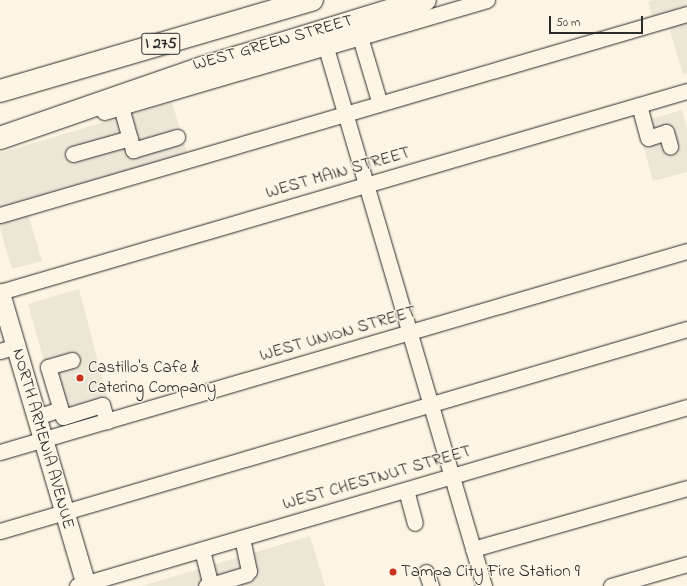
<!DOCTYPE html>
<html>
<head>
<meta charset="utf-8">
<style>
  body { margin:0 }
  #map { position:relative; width:687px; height:586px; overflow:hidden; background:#fcf5e5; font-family:"Indie Flower",sans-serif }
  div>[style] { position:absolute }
  .built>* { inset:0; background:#ece6d7 }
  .roads { filter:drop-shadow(0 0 1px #2b2b2b) drop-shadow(0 0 1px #2b2b2b) }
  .minor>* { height:15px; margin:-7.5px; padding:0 7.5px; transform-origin:7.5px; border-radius:7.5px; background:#fcf5e5 }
  .major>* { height:19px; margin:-9.5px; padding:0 9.5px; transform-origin:9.5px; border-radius:9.5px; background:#fcf5e5 }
  .highway>* { height:22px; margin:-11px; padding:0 11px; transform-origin:11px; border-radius:11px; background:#fcf5e5 }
  .dots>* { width:11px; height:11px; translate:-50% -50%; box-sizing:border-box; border:2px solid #fcf5e5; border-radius:50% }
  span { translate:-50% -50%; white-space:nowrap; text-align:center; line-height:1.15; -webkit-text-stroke:3px #fcf5e5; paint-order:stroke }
  .shield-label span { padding:1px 3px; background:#fcf5e5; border:1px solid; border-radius:3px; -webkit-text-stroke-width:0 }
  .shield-label { font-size:16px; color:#2b2b2b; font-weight:700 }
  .street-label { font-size:17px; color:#2b2b2b }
  .poi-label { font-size:17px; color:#2b2b2b }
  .left { translate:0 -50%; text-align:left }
  .scale { position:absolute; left:549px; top:16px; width:94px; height:18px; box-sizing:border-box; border:2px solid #2b2b2b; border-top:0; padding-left:5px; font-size:12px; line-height:14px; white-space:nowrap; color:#2b2b2b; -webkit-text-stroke:3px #fcf5e5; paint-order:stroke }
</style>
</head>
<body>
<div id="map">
  <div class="built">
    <i style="clip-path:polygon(653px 0,687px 0,687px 73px,683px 74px,666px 17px,653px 20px,648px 2px)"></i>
    <i style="clip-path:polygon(172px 102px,188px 156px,25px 204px,42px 261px,12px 269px,0 228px,0 153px)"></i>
    <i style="clip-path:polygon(682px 110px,687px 128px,687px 172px,653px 181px,637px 123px)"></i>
    <i style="clip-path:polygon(79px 289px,112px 415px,98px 412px,61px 423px,28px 304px)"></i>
    <i style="clip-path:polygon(310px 536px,325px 586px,142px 586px)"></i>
  </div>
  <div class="roads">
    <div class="minor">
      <i style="left:360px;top:37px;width:67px;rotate:73.5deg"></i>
      <i style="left:326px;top:48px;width:561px;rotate:73.63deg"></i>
      <i style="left:639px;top:105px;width:34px;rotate:75deg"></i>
      <i style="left:648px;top:138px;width:19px;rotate:-18deg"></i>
      <i style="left:666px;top:132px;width:15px;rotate:74deg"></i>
      <i style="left:121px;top:107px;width:45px;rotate:74.4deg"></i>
      <i style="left:133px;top:150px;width:46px;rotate:-16.5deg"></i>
      <i style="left:104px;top:112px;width:399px;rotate:-16.3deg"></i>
      <i style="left:73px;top:154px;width:59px;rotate:-15.7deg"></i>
      <i style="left:0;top:215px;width:716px;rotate:-16.31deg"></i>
      <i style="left:0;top:292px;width:716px;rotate:-16.31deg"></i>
      <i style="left:0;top:351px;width:17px;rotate:-17deg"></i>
      <i style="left:72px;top:360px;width:25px;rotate:164deg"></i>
      <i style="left:48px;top:367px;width:52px;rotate:73.3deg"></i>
      <i style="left:63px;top:417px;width:41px;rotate:-17.1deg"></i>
      <i style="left:102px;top:405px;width:17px;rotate:73deg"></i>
      <i style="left:36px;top:417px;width:25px;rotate:-18deg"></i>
      <i style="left:0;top:452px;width:716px;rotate:-16.31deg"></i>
      <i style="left:406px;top:490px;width:34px;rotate:75deg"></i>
      <i style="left:0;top:531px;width:716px;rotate:-16.39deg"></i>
      <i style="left:473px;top:549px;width:223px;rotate:-15.9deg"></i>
      <i style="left:202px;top:550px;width:36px;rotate:76deg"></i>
      <i style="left:211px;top:585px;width:5px;rotate:169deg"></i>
      <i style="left:426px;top:572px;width:15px;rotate:70deg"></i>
      <i style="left:211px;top:585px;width:37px;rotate:-17deg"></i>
      <i style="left:246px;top:574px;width:4px;rotate:-45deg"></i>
      <i style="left:249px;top:571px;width:34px;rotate:-102deg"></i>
      <i style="left:77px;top:586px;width:636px;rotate:-16.35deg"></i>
      <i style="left:611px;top:586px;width:79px;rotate:-16.1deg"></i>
    </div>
    <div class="major">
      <i style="left:0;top:293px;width:305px;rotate:73.6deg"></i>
    </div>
    <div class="highway">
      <i style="left:0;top:91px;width:325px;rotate:-16.3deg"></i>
      <i style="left:0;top:138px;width:214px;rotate:-19.1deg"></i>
      <i style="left:202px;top:68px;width:233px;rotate:-17deg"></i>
    </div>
  </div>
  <div class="dots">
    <i style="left:80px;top:378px;background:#c8321e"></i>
    <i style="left:393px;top:572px;background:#c8321e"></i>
  </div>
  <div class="shield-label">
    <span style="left:161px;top:44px">I 275</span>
  </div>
  <div class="street-label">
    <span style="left:273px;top:43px;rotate:-16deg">WEST GREEN STREET</span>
    <span style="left:338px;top:173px;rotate:-16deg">WEST MAIN STREET</span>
    <span style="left:338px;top:334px;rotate:-16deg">WEST UNION STREET</span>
    <span style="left:43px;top:439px;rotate:74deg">NORTH ARMENIA AVENUE</span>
    <span style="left:377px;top:478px;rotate:-16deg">WEST CHESTNUT STREET</span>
  </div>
  <div class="poi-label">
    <span class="left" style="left:88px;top:378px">Castillo's Cafe &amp;<br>Catering Company</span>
    <span class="left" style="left:401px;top:572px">Tampa City Fire Station 9</span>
  </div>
  <div class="scale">50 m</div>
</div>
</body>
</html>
